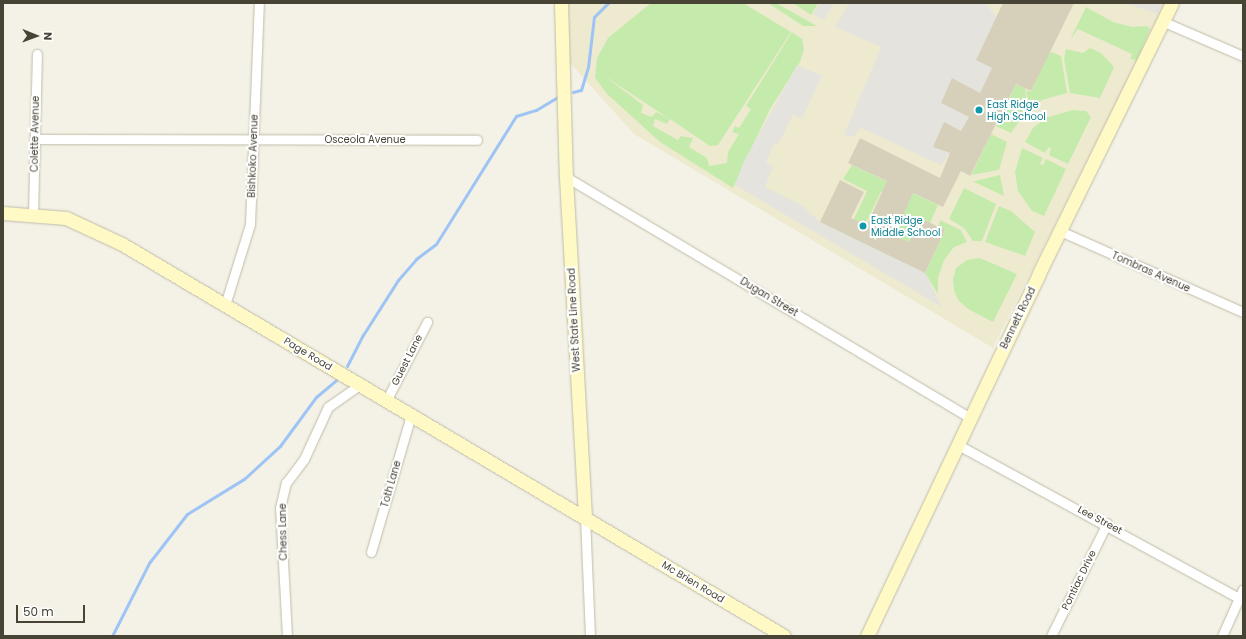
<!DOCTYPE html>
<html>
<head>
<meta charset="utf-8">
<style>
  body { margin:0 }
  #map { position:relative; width:1246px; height:639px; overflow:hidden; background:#f4f2e6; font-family:Poppins,sans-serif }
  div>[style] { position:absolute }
  .education>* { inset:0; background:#eeeacf }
  .green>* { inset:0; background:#c5ebac }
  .parking>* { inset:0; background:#e5e3de }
  .stream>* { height:3px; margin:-1.5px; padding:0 1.5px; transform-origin:1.5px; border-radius:1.5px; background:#9ec4f5 }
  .building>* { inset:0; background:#d6d0bb }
  .roads { filter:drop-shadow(0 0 1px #c0bca8) drop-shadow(0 0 1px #c0bca8) }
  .street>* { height:9px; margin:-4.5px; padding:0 4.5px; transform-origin:4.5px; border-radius:4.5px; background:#fff }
  .secondary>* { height:13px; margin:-6.5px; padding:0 6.5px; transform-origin:6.5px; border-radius:6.5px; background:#fffac5 }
  .dots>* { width:11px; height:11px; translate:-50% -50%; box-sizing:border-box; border:2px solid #fff; border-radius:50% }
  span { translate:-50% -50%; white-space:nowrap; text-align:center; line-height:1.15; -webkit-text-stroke:4px #fff; paint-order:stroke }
  .culture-label { font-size:10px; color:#0d838f }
  .left { translate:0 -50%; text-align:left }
  .street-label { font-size:10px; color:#474335 }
  .frame { position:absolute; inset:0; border:4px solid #474335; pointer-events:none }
  .north { position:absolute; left:16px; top:16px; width:40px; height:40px; -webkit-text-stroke:3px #fff; paint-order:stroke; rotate:91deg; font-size:11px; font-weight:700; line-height:16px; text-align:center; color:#474335 }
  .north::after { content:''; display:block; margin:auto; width:14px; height:18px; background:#474335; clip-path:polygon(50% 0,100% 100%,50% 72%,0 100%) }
  .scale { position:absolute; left:16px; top:605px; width:69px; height:18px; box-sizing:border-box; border:2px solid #474335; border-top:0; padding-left:5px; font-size:12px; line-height:14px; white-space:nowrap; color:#474335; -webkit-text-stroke:3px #fff; paint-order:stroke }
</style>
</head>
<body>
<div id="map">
  <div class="education">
    <i style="clip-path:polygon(566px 3px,1166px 3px,993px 348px,634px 134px,569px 62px)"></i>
  </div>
  <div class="green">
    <i style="clip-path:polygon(evenodd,651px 3px,743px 3px,791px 32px,718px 145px,710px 146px,670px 119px,667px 124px,655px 119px,653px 126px,678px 140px,681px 136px,693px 138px,689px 147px,707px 158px,709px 166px,727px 163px,728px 152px,739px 134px,732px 132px,735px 126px,739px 128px,751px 109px,746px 106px,792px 32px,802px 39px,804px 49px,800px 62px,770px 109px,733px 188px,660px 142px,607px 94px,595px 78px,597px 58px,608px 38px,651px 3px,603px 75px,668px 118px,656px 112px,652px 117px,641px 113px,643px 105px,603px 75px)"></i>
    <i style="clip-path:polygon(768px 3px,776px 3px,817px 26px,803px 26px)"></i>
    <i style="clip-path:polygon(793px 3px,818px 3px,811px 15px)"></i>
    <i style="clip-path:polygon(1086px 7px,1113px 22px,1132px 27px,1147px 26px,1150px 29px,1137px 60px,1130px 59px,1132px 54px,1078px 29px,1070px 40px)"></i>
    <i style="clip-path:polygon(1090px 48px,1101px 53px,1114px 67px,1100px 98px,1070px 93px,1064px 59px,1066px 49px,1083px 53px)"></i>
    <i style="clip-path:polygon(1049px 51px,1061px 56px,1067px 93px,1042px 100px,1030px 109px,1026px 90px,1031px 92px)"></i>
    <i style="clip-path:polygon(1016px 84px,1025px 88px,1028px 109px,1011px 133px,996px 126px)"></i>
    <i style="clip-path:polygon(1073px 110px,1086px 111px,1091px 117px,1068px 164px,1049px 155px,1051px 148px,1049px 147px,1045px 153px,1025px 142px,1033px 128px,1045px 118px)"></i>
    <i style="clip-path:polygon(991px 134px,1007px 142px,999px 170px,971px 175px)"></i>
    <i style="clip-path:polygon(1022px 148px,1043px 158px,1040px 164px,1043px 165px,1046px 159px,1066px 169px,1044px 216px,1032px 211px,1018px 191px,1015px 172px)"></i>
    <i style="clip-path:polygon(852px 165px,938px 205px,930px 223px,918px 218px,908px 243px,899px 241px,902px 236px,895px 233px,908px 203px,881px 192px,865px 225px,854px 219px,867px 191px,843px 179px)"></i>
    <i style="clip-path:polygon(1000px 175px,1004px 196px,974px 182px,975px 181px)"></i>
    <i style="clip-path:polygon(964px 188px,996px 204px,982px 241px,973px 241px,964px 228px,949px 219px)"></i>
    <i style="clip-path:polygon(999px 206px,1011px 211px,1035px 232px,1025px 256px,985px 242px)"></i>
    <i style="clip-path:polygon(940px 220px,961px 230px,967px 242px,954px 247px,944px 260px,938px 278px,938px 294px,925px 273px,945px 230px,938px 227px)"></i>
    <i style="clip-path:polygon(980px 258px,1017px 274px,993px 322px,968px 309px,958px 300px,954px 290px,953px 279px,956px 268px,967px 260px)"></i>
  </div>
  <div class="parking">
    <i style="clip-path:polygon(820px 3px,834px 3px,824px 20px,813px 14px)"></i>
    <i style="clip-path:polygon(849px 3px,985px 3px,997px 17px,994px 68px,980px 93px,953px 79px,941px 103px,970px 117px,962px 132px,934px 147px,950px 153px,941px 165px,861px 128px,853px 137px,844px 135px,881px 47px,835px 27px)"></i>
    <i style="clip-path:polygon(1125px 3px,1163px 3px,1158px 14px)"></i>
    <i style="clip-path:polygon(797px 65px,822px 76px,802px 119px,793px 115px,778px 145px,774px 144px,766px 162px,773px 167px,765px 187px,803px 206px,820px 222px,925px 273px,942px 307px,735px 185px,744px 161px)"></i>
  </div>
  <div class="stream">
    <i style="left:573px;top:92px;width:8px;rotate:-14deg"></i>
    <i style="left:581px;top:90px;width:24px;rotate:-73deg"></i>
    <i style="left:588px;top:67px;width:50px;rotate:-83.2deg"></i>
    <i style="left:594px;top:17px;width:20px;rotate:-45deg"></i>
    <i style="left:347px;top:366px;width:35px;rotate:-63deg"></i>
    <i style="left:363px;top:335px;width:65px;rotate:-57.5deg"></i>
    <i style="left:398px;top:280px;width:28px;rotate:-49deg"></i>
    <i style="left:416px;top:259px;width:25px;rotate:-37deg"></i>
    <i style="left:436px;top:244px;width:151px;rotate:-58deg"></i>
    <i style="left:516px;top:116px;width:21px;rotate:-17deg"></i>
    <i style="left:536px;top:110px;width:26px;rotate:-31deg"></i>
    <i style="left:112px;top:636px;width:82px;rotate:-63.1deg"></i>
    <i style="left:149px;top:563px;width:62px;rotate:-52.2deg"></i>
    <i style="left:187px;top:514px;width:67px;rotate:-31.6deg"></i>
    <i style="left:244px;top:479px;width:49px;rotate:-42.5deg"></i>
    <i style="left:280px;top:446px;width:61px;rotate:-53.7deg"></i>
    <i style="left:316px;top:397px;width:26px;rotate:-40deg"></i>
  </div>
  <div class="building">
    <i style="clip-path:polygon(1003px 3px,1074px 3px,1031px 91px,1016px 84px,970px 176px,961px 171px,943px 207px,913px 193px,894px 236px,909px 242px,920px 218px,945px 230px,925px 273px,820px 222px,840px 180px,864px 192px,851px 218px,867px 225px,887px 181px,848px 163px,860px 138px,940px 178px,950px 153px,933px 147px,944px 122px,961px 131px,969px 117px,941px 103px,952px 78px,980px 93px,992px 68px,976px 60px)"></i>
  </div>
  <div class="roads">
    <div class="street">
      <i style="left:1164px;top:22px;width:86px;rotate:23.3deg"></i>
      <i style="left:35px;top:139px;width:442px;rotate:0.1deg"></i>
      <i style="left:566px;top:177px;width:471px;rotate:30.8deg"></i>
      <i style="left:33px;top:214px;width:160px;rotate:-88.6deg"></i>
      <i style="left:1060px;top:231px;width:200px;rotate:23.9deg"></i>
      <i style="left:225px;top:305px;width:85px;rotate:-72.8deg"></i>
      <i style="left:250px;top:224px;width:221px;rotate:-87.7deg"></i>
      <i style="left:387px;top:399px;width:87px;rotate:-62.5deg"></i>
      <i style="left:960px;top:446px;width:318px;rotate:28.6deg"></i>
      <i style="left:585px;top:517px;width:119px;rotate:87.6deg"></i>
      <i style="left:371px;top:552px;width:143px;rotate:-73.7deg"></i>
      <i style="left:287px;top:636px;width:128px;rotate:-93.1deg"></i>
      <i style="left:280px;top:508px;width:26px;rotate:-77deg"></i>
      <i style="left:286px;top:483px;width:30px;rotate:-53deg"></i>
      <i style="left:304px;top:459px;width:57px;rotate:-65.2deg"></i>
      <i style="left:328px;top:407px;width:39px;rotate:-35deg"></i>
      <i style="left:1051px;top:636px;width:126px;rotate:-63.6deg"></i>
      <i style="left:1222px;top:636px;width:51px;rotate:-65.9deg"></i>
    </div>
    <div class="secondary">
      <i style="left:561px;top:3px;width:174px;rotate:88.4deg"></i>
      <i style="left:566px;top:177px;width:341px;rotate:86.8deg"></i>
      <i style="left:3px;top:213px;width:63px;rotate:4.5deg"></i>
      <i style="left:66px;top:218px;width:62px;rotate:24.9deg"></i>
      <i style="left:122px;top:244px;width:769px;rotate:30.63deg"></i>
      <i style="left:867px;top:636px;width:402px;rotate:-64.6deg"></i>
      <i style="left:1039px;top:273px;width:301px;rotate:-63.8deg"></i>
    </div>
  </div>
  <div class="dots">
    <i style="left:979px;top:110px;background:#0f9aa8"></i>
    <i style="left:863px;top:226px;background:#0f9aa8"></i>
  </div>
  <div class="culture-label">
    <span class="left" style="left:987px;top:110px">East Ridge<br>High School</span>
    <span class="left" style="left:871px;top:226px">East Ridge<br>Middle School</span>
  </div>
  <div class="street-label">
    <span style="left:35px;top:134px;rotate:-89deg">Colette Avenue</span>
    <span style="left:365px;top:140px">Osceola Avenue</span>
    <span style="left:253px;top:156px;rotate:-88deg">Bishkoko Avenue</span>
    <span style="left:1151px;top:272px;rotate:24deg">Tombras Avenue</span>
    <span style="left:769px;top:297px;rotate:31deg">Dugan Street</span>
    <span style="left:1018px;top:318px;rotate:-64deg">Bennett Road</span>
    <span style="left:574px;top:320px;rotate:-93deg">West State Line Road</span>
    <span style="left:308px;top:354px;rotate:31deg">Page Road</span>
    <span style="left:407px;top:360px;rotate:-63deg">Guest Lane</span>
    <span style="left:391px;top:484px;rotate:-74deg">Toth Lane</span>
    <span style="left:1100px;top:520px;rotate:28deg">Lee Street</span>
    <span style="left:283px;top:532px;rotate:-91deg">Chess Lane</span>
    <span style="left:1079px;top:580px;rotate:-64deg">Pontiac Drive</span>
    <span style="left:693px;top:582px;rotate:31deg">Mc Brien Road</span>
  </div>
  <div class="frame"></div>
  <div class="north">N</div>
  <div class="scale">50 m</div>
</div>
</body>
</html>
